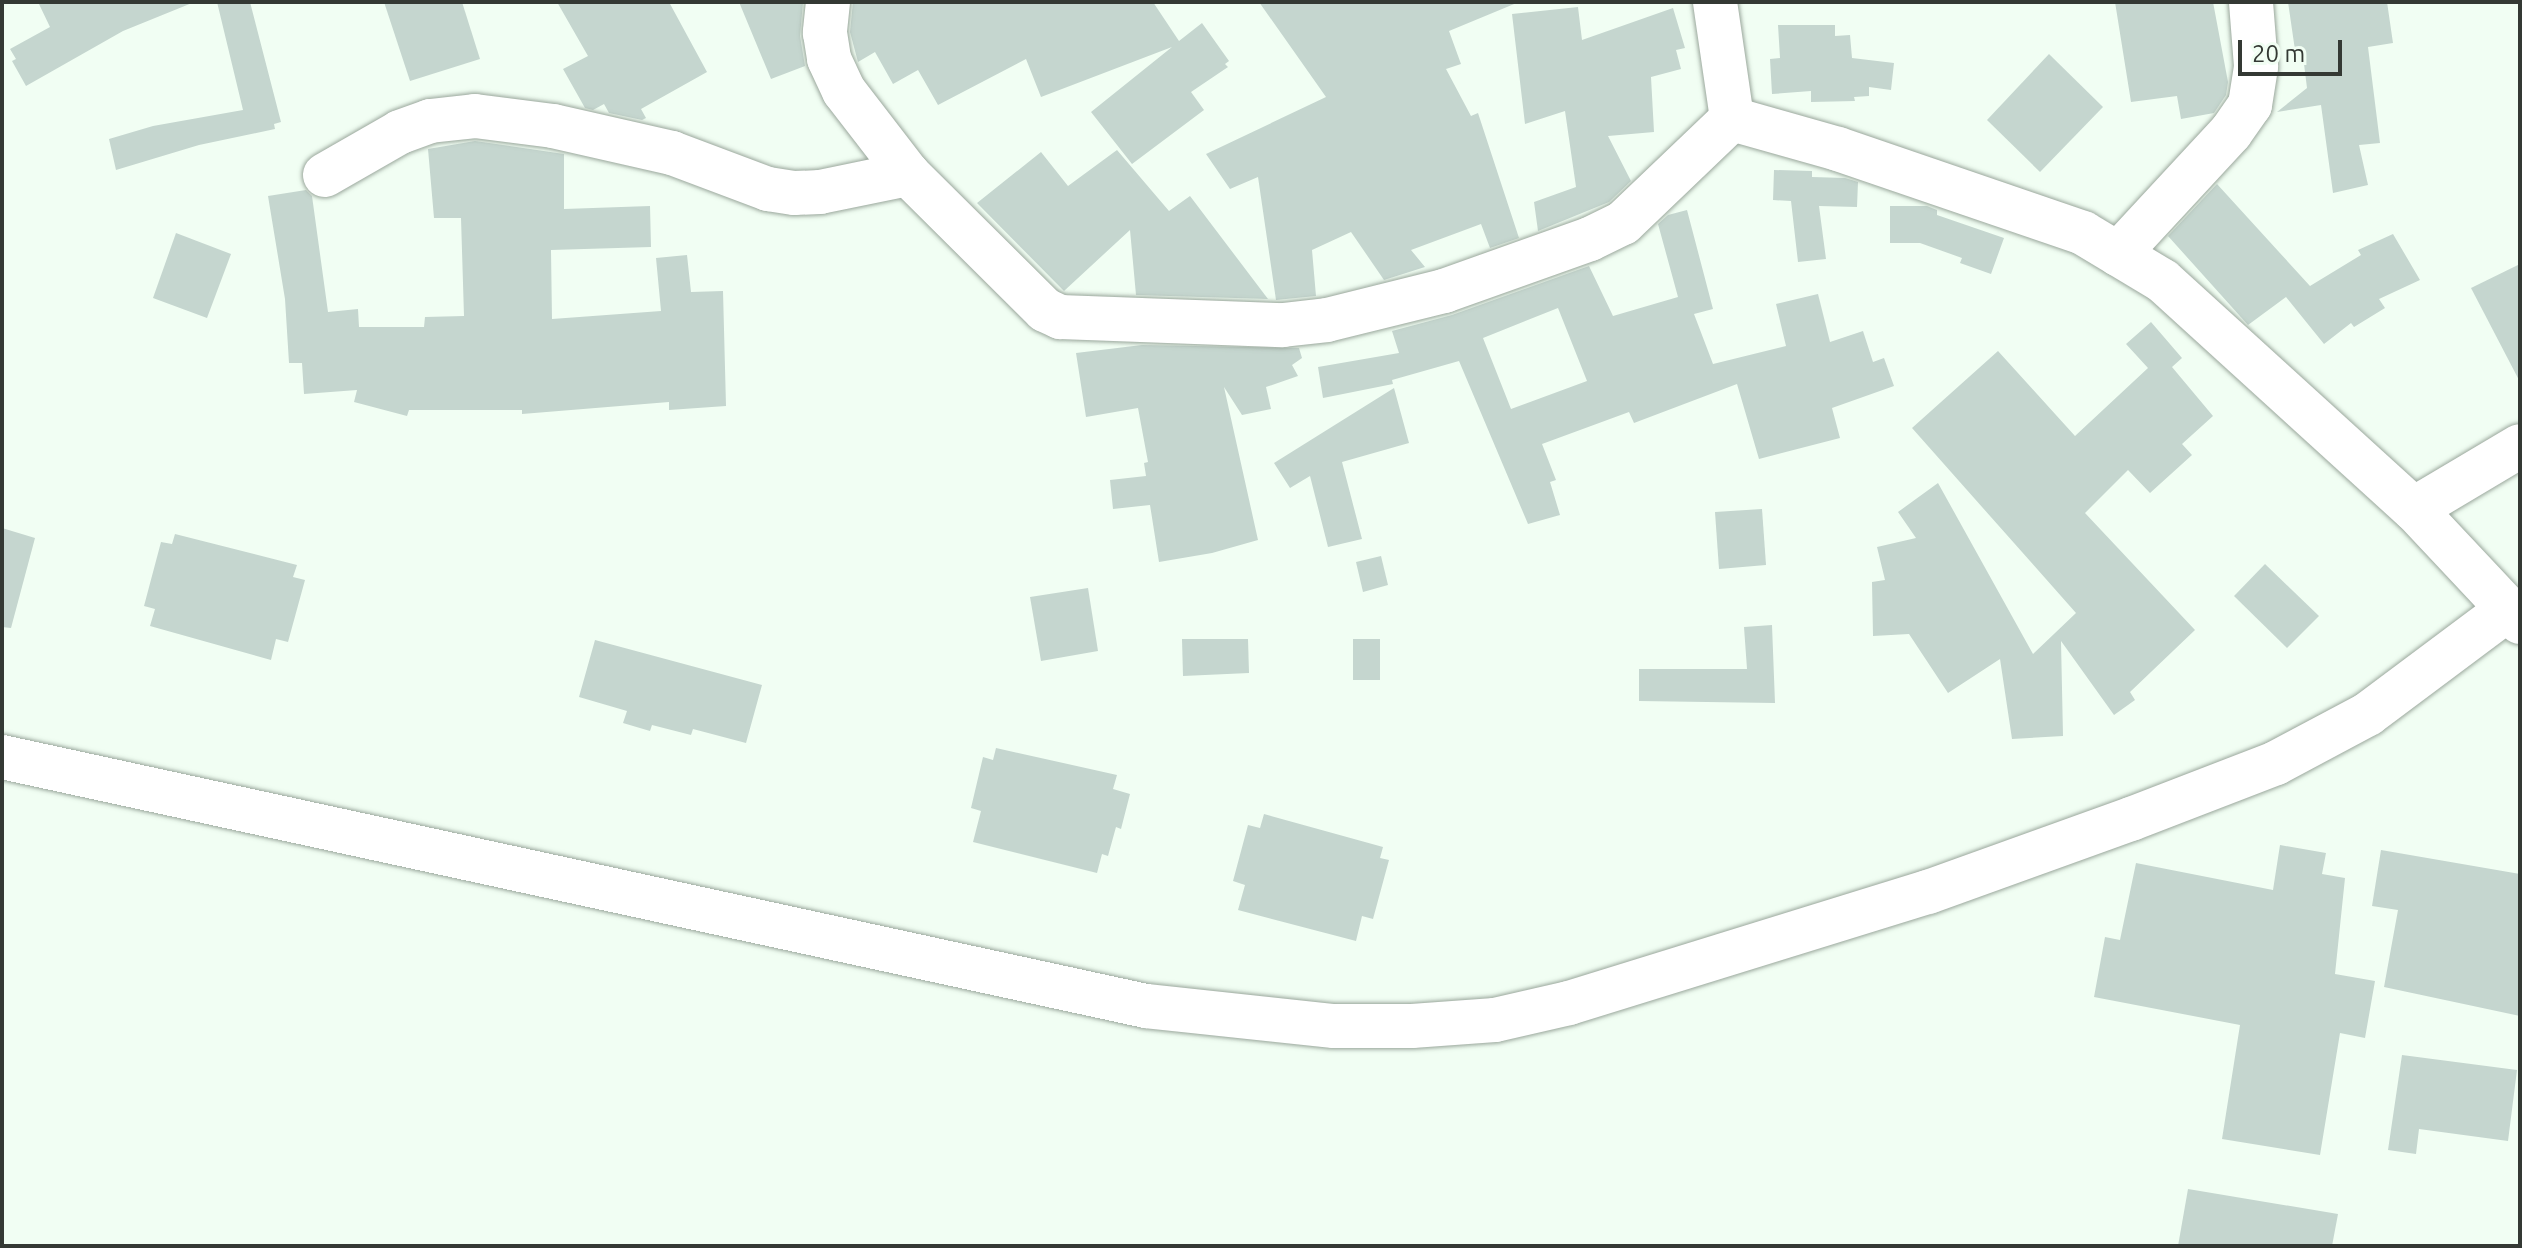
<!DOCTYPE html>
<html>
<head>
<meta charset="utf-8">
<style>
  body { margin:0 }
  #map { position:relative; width:2522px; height:1248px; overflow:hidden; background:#f1fef3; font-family:Ubuntu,sans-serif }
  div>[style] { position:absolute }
  .building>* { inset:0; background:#c5d6cf }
  .roads { filter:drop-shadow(0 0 2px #9aa79c) drop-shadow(0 0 2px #9aa79c) }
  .minor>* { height:44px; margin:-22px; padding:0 22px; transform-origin:22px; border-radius:22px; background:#fff }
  span { translate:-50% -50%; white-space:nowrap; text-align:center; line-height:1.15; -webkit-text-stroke:8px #f1fef3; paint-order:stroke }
  .frame { position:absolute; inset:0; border:4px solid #343934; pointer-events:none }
  .scale { position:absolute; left:2238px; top:40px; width:104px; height:36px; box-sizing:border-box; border:4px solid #343934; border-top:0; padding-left:10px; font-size:24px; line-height:28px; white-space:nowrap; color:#343934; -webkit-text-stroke:6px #f1fef3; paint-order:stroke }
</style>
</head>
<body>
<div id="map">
  <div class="building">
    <i style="clip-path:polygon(38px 2px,192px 2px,192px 3px,123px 31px,26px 86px,12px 61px,16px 59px,10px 49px,50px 27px)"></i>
    <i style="clip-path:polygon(217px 2px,250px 2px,281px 122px,274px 124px,275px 129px,199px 145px,116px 170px,109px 139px,153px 126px,243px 110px)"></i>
    <i style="clip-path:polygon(384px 2px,462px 2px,480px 59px,410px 81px)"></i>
    <i style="clip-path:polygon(557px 2px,669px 2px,707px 72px,641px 109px,646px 118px,642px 120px,609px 113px,604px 104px,593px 110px,585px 108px,563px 69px,588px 56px)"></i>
    <i style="clip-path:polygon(739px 2px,803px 2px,800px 36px,805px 66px,771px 79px)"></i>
    <i style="clip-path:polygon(853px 2px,1153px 2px,1179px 41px,1202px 23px,1229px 61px,1225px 64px,1228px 67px,1191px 92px,1204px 110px,1132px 164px,1091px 112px,1172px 47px,1041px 97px,1026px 59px,938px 105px,918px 70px,893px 84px,875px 52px,858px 62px,850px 32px)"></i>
    <i style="clip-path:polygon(1259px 2px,1519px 2px,1449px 31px,1461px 64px,1446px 69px,1471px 116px,1478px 113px,1519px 238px,1490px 248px,1481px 224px,1411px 250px,1425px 267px,1384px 280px,1351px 232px,1312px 250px,1316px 296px,1276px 300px,1258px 177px,1230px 189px,1206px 154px,1326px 97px)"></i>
    <i style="clip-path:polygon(2115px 2px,2213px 2px,2228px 82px,2226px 95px,2214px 113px,2181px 119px,2177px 96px,2131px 102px)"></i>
    <i style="clip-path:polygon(2288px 2px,2387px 2px,2393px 43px,2368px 47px,2380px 143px,2359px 145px,2368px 185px,2333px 193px,2321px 105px,2277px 112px,2307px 88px,2303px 56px,2296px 57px)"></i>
    <i style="clip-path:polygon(1578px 7px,1582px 40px,1673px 8px,1685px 48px,1676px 50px,1681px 69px,1651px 77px,1654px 132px,1608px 136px,1631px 181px,1609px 202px,1538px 231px,1534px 202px,1576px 187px,1565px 111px,1525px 124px,1512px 14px)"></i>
    <i style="clip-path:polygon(1778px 25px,1835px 25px,1835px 36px,1850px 35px,1852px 58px,1894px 63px,1891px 90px,1869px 87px,1869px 96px,1854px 97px,1855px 101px,1811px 102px,1811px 91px,1772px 94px,1770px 59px,1780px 58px)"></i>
    <i style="clip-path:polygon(2049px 54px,2103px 107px,2040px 172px,1987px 120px)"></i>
    <i style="clip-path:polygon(475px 141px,564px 154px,564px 209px,650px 206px,651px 247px,551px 250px,552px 319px,661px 311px,656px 258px,687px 255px,691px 292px,723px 291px,726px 406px,669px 410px,669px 402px,522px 414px,522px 410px,409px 410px,407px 416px,354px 402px,357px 390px,304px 394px,302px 363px,289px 363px,285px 299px,268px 196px,306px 190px,312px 196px,328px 312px,358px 309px,359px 327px,424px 327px,425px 317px,464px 316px,461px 218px,434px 218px,428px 149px)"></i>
    <i style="clip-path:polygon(1117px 150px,1169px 211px,1190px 196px,1268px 299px,1136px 295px,1130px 230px,1064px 291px,977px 203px,1041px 152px,1068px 186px)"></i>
    <i style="clip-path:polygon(1774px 170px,1812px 171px,1812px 177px,1845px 178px,1858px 182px,1857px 207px,1819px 206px,1826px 259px,1798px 262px,1791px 201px,1773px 200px)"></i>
    <i style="clip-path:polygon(2217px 184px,2310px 286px,2361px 255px,2358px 250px,2393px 234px,2420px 280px,2379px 299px,2385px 308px,2354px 327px,2351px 323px,2324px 344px,2286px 297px,2248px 325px,2168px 236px)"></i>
    <i style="clip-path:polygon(1890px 206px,1927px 206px,1937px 210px,1937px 215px,2004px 238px,1991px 274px,1960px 263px,1962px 258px,1920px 243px,1890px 243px)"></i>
    <i style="clip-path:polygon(evenodd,1687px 210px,1713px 309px,1694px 314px,1713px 364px,1786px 346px,1776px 304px,1818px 294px,1830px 342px,1863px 331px,1873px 362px,1884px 358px,1894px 386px,1832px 408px,1840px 438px,1759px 459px,1737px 384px,1634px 423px,1629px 412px,1542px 444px,1556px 480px,1550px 482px,1560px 515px,1528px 524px,1459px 361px,1392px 380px,1393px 384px,1323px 398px,1318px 367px,1399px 353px,1392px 331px,1452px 315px,1589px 266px,1613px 316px,1678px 297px,1658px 224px,1668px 215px,1687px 210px,1558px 308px,1587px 381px,1511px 409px,1483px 338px,1558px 308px)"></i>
    <i style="clip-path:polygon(176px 233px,231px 254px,207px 318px,153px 298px)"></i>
    <i style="clip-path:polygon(2520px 264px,2520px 382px,2471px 288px)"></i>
    <i style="clip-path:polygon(2151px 322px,2182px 358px,2172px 367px,2213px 416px,2182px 444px,2192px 455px,2150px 493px,2128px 470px,2085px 513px,2195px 630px,2130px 692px,2135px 700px,2114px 715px,2061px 641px,2063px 736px,2012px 739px,2000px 659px,1948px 693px,1909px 634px,1873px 636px,1872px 582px,1885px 580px,1877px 547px,1916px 538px,1898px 512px,1938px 483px,2033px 654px,2076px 613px,1912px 428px,1998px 351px,2075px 436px,2148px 368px,2126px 344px)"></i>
    <i style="clip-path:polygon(1142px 345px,1299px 348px,1302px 358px,1292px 365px,1298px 376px,1266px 387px,1271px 409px,1242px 415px,1224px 387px,1258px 540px,1212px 553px,1159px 562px,1150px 505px,1113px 509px,1110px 480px,1146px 476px,1144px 463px,1148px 462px,1138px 408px,1086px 417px,1076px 353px)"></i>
    <i style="clip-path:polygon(1394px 388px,1409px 443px,1342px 462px,1362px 539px,1328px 547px,1310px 476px,1290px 488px,1274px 463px)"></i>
    <i style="clip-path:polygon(1762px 509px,1766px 565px,1719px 569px,1715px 512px)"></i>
    <i style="clip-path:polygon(2px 528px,35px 538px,11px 628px,2px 627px)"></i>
    <i style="clip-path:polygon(175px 534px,297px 565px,293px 577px,305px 580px,288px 642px,276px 639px,271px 660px,150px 626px,155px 609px,144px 606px,161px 542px,172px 544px)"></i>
    <i style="clip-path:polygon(1381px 556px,1388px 585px,1363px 592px,1356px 562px)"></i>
    <i style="clip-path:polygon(2265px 564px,2319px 616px,2287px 648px,2234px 596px)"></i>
    <i style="clip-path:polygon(1088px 588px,1098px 651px,1041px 661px,1030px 597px)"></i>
    <i style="clip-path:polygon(1772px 625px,1775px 703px,1639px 701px,1639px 669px,1747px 669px,1744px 627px)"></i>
    <i style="clip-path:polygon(1182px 639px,1248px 639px,1249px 673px,1183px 676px)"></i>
    <i style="clip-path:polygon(1353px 639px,1380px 639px,1380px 680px,1353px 680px)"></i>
    <i style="clip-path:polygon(595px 640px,762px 685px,746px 743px,693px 729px,691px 735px,652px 725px,650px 731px,623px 723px,627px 711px,579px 697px)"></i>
    <i style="clip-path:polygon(996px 748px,1117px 775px,1113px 789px,1130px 794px,1121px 829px,1116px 827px,1108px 856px,1102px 854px,1097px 873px,973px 842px,981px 811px,971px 808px,983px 757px,993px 760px)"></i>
    <i style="clip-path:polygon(1264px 814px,1383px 847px,1380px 858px,1389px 860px,1373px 919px,1362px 916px,1356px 941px,1238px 910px,1245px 885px,1233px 881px,1248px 825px,1260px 828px)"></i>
    <i style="clip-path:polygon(2280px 845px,2326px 853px,2322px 874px,2345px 878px,2335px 974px,2375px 981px,2365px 1038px,2340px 1033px,2320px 1155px,2222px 1139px,2240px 1025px,2094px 997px,2105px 937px,2120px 940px,2136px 863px,2273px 890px)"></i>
    <i style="clip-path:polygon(2381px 850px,2520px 874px,2520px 1016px,2384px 987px,2398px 910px,2372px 906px)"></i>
    <i style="clip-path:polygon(2402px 1055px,2517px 1070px,2508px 1141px,2419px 1129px,2416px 1154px,2388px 1150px)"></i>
    <i style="clip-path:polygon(2188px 1189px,2338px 1214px,2332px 1246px,2178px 1246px)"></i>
  </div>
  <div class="roads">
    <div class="minor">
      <i style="left:828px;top:2px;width:31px;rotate:96deg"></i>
      <i style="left:825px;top:33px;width:26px;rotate:81deg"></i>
      <i style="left:829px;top:59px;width:35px;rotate:65deg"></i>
      <i style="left:844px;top:91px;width:105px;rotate:52.4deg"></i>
      <i style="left:908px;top:174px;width:193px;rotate:44.8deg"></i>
      <i style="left:1045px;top:310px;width:17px;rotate:25deg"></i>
      <i style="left:1060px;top:317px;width:223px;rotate:2.1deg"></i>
      <i style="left:1283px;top:325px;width:44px;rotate:-6.5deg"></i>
      <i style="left:1327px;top:320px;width:121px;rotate:-13.9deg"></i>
      <i style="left:1444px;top:291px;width:155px;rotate:-19.6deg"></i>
      <i style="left:1590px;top:239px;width:37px;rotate:-26deg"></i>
      <i style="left:1623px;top:223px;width:151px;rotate:-43.7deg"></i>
      <i style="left:1715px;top:2px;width:118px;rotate:81.7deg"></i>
      <i style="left:1732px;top:119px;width:110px;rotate:15.8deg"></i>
      <i style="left:1838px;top:149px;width:259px;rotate:18.9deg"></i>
      <i style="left:2083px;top:233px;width:93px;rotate:31deg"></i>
      <i style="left:2163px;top:281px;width:339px;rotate:42.3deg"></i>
      <i style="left:2414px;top:509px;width:155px;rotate:46.8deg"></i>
      <i style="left:325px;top:175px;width:86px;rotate:-29.8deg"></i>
      <i style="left:400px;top:132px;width:32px;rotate:-20deg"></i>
      <i style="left:430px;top:121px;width:45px;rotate:-6.3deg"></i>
      <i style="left:475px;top:116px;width:79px;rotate:7.3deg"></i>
      <i style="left:553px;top:126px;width:122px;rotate:12.8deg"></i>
      <i style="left:672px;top:153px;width:103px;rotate:20.6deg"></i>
      <i style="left:768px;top:189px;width:26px;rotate:9deg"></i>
      <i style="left:794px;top:193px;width:26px;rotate:-2deg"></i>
      <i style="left:820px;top:192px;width:90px;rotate:-11.6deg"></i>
      <i style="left:2118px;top:254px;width:166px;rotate:-47.2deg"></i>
      <i style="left:2231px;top:132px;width:33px;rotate:-55deg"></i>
      <i style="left:2250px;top:105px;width:39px;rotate:-81deg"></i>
      <i style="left:2256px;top:66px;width:64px;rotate:-94.5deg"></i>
      <i style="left:2414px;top:509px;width:123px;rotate:-30.7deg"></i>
      <i style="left:2px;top:757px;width:1171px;rotate:12.28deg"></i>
      <i style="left:1146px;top:1006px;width:189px;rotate:6.1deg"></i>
      <i style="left:1334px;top:1026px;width:78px"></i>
      <i style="left:1412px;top:1026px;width:83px;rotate:-4.1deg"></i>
      <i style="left:1495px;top:1020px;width:76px;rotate:-12.9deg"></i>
      <i style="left:1569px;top:1003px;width:376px;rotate:-17.2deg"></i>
      <i style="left:1928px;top:892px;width:216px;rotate:-19.8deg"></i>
      <i style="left:2131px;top:819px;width:155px;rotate:-21.1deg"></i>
      <i style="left:2276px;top:763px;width:104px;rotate:-28deg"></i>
      <i style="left:2368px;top:714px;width:174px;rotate:-36.8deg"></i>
    </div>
  </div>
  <div class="frame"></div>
  <div class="scale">20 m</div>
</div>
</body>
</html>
